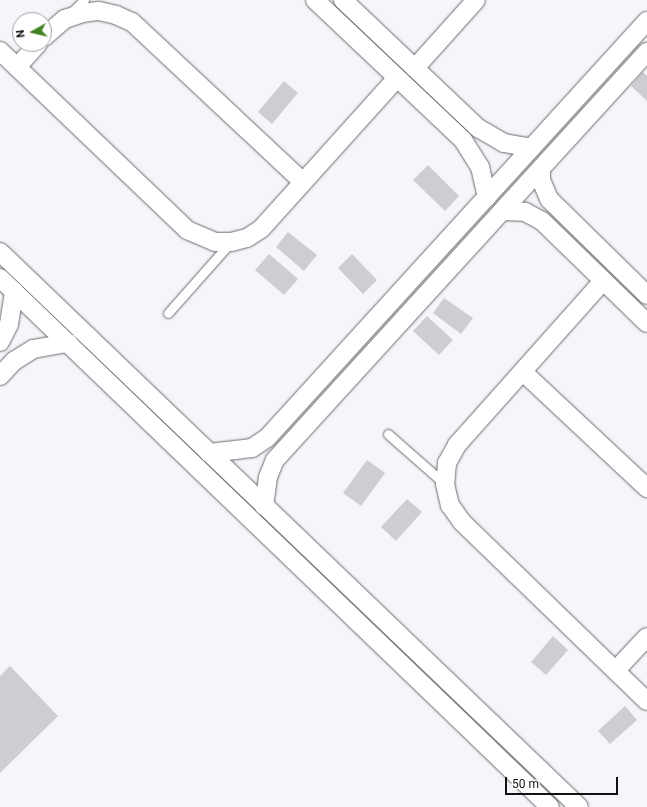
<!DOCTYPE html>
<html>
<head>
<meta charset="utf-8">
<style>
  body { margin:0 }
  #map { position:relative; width:647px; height:807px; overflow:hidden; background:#f5f5fa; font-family:Roboto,sans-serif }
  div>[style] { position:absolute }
  .building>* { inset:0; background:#ceced2 }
  .roads { filter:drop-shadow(0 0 1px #6c6b70) drop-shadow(0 0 1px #6c6b70) }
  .lane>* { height:9px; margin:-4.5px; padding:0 4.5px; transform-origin:4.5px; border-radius:4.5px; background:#fff }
  .street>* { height:18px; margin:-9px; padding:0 9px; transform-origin:9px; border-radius:9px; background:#fff }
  span { translate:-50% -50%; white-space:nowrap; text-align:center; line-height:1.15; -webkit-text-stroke:3.5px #fff; paint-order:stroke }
  .north { position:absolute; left:12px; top:12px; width:40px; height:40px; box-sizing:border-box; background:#fff; border:1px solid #a0a0a1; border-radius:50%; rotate:262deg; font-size:11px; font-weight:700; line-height:16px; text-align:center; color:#111113 }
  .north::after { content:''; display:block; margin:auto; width:14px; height:18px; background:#428325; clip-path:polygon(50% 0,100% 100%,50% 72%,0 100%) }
  .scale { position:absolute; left:505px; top:777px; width:113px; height:18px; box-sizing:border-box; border:2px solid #111113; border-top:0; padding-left:5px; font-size:12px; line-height:14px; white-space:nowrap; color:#111113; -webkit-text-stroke:3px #fff; paint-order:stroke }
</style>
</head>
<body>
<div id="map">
  <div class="building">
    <i style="clip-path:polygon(643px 72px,647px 76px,647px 101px,631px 86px)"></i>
    <i style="clip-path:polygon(284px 81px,298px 93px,272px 124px,258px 112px)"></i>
    <i style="clip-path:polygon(428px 165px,459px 196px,445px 211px,413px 180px)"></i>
    <i style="clip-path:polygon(288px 232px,317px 255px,304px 271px,276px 247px)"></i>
    <i style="clip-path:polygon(269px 254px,298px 279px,284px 295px,255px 270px)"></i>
    <i style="clip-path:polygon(352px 254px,377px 280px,363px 294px,338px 268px)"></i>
    <i style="clip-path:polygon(444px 298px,473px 318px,461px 334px,433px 313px)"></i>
    <i style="clip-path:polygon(427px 316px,453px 340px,439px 355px,413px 331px)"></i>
    <i style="clip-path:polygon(367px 460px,385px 473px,361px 506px,343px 493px)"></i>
    <i style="clip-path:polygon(407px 499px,422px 512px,396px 541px,381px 527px)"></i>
    <i style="clip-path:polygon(553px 636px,568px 650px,546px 675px,531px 662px)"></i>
    <i style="clip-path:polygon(10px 666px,58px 716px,0 773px,0 676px)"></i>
    <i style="clip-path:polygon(625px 706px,637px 720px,610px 744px,598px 731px)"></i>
  </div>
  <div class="roads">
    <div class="lane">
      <i style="left:72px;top:12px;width:17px;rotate:-45deg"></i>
      <i style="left:168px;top:313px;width:94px;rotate:-48.5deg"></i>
      <i style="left:388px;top:434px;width:76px;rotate:41.3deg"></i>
    </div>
    <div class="street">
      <i style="left:315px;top:0;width:204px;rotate:43.4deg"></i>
      <i style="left:463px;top:140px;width:32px;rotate:58deg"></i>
      <i style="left:480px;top:167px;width:31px;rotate:77deg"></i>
      <i style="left:343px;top:0;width:186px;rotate:43.5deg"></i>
      <i style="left:478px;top:128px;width:30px;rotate:30deg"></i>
      <i style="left:504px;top:143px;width:27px;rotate:10deg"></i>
      <i style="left:44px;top:37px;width:28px;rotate:-41deg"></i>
      <i style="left:65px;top:19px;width:18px;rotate:-19deg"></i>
      <i style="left:82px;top:13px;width:17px;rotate:-7deg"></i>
      <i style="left:99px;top:11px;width:17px;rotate:13deg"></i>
      <i style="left:116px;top:15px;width:17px;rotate:24deg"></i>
      <i style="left:132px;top:22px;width:234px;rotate:43.1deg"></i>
      <i style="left:0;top:51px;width:259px;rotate:43.7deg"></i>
      <i style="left:187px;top:230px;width:30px;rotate:23deg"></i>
      <i style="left:215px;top:242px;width:16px"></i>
      <i style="left:231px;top:242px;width:16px;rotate:-14deg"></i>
      <i style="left:247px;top:238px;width:17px;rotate:-33deg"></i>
      <i style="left:261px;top:229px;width:203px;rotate:-48deg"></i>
      <i style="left:17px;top:67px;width:31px;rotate:-48deg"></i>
      <i style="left:415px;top:68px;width:91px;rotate:-48.1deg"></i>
      <i style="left:541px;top:168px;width:12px;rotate:90deg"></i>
      <i style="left:541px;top:180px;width:21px;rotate:67deg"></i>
      <i style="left:549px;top:199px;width:137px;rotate:44.4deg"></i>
      <i style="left:502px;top:211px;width:23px;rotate:2deg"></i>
      <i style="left:525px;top:212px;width:19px;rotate:28deg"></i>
      <i style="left:542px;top:221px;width:146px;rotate:44.2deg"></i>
      <i style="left:0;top:252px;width:802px;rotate:43.79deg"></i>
      <i style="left:0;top:278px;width:763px;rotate:43.89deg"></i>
      <i style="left:603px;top:281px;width:220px;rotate:131.7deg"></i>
      <i style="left:457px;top:445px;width:21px;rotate:119deg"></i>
      <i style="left:447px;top:463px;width:21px;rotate:95deg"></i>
      <i style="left:445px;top:484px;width:22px;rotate:77deg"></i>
      <i style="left:450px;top:505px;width:21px;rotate:55deg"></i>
      <i style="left:462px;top:522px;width:257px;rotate:44.1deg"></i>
      <i style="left:0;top:342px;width:20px;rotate:-63deg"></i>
      <i style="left:9px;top:324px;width:33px;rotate:-81deg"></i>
      <i style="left:523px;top:372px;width:170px;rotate:43.1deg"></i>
      <i style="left:0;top:376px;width:21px;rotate:-47deg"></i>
      <i style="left:14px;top:361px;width:22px;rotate:-32deg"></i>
      <i style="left:33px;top:349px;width:36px;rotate:-10deg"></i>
      <i style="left:209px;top:453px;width:43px;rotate:-6.6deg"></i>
      <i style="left:252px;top:448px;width:18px;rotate:-34deg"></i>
      <i style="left:267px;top:438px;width:564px;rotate:-47.66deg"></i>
      <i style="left:264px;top:506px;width:29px;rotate:-82deg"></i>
      <i style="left:268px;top:477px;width:18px;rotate:-68deg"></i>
      <i style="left:275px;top:460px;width:552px;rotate:-47.64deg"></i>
      <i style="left:616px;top:670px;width:45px;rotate:-46.8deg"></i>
    </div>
  </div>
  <div class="north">N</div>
  <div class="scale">50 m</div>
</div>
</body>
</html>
